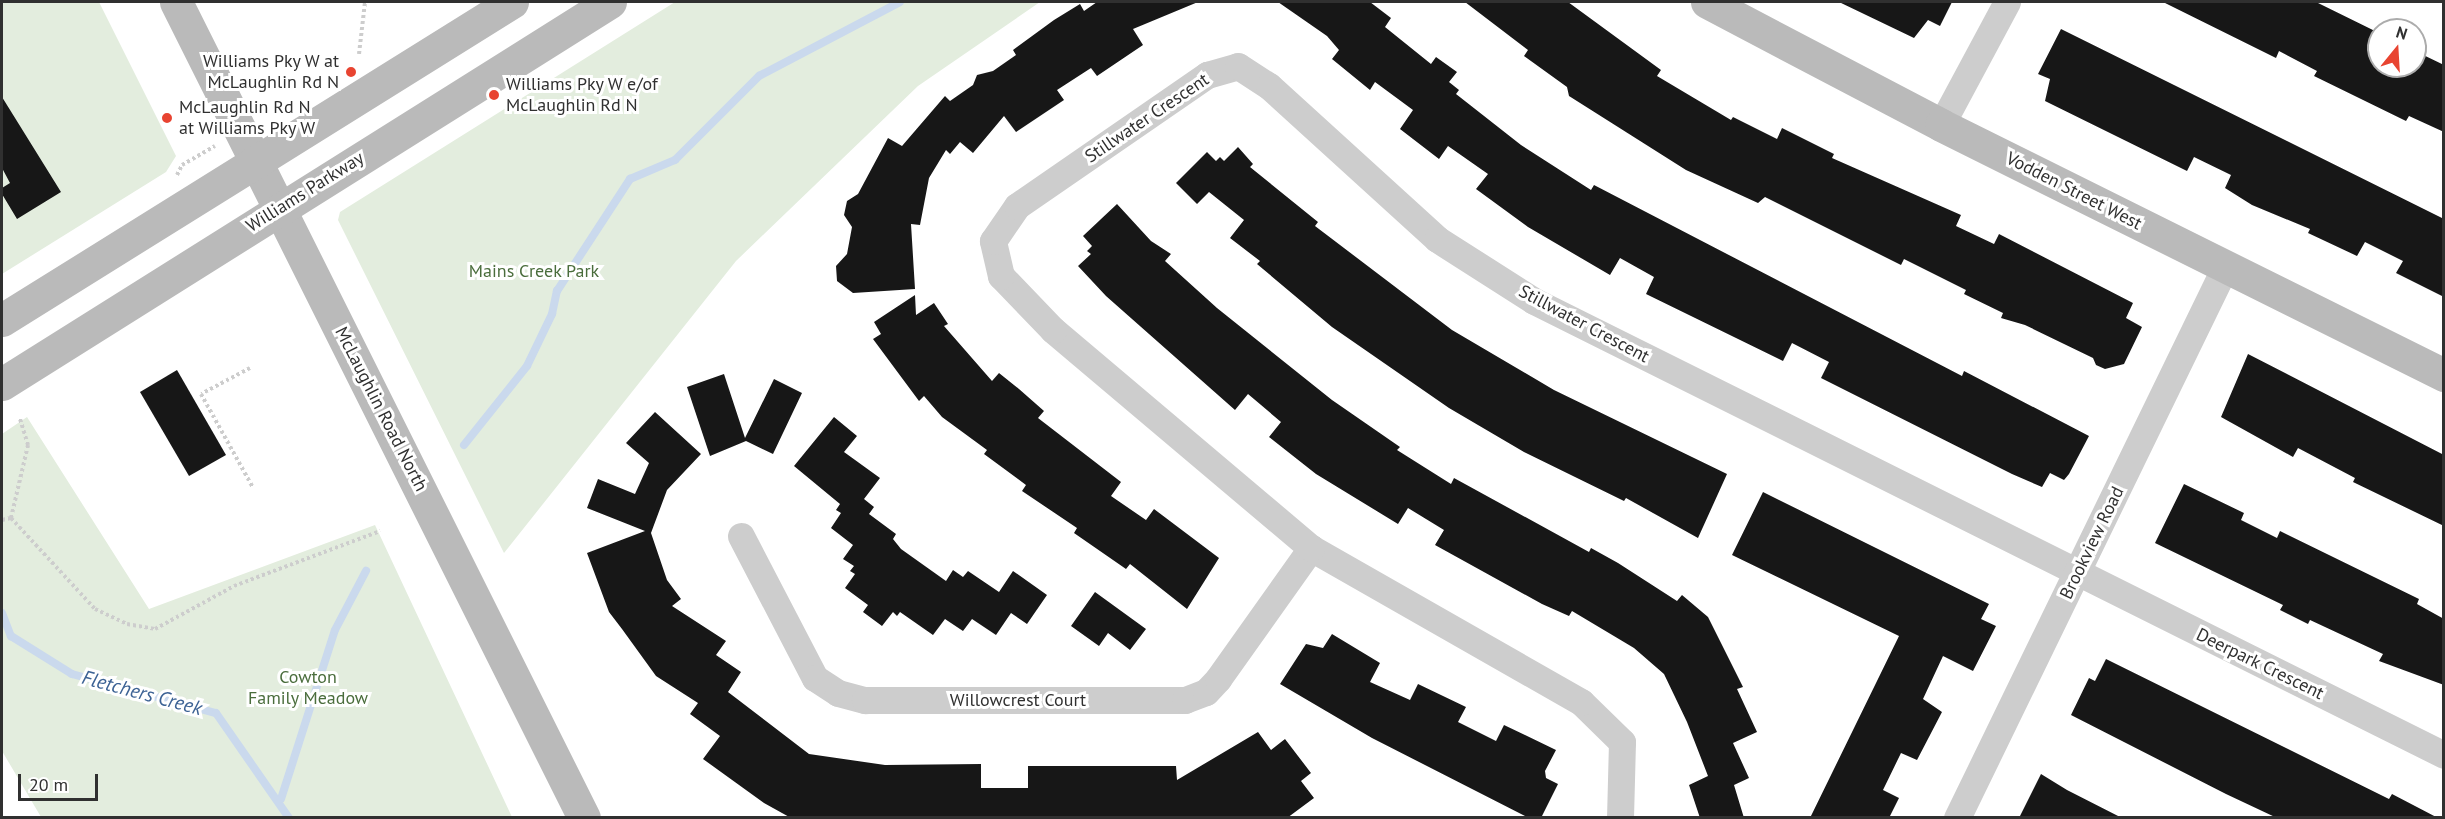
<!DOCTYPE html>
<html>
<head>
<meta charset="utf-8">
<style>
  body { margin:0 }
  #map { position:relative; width:2445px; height:819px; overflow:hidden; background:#fff; font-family:"PT Sans",sans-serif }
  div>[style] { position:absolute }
  .green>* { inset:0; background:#e3edde }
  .stream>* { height:8px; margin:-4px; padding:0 4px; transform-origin:4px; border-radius:4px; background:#cad9ed }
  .building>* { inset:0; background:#171717 }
  .path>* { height:4px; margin-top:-2px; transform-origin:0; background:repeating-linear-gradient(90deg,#cdcdcd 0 3px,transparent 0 6px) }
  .street>* { height:27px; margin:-13.5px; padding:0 13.5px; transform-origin:13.5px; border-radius:13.5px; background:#cdcdcd }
  .secondary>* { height:33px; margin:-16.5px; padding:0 16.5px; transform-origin:16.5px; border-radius:16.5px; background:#bababa }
  .dots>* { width:16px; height:16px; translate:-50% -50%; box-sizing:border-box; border:3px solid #fff; border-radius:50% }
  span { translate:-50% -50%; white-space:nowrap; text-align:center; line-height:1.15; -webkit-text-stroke:6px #fff; paint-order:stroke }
  .poi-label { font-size:18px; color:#303030 }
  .right { translate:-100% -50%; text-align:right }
  .left { translate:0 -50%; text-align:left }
  .street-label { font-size:18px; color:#303030 }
  .park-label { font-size:18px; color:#4a6d3c }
  .water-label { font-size:20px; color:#3c6294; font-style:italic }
  .frame { position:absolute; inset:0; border:3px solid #303030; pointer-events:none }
  .north { position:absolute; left:2367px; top:18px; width:60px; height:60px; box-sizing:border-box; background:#fff; border:2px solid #acacac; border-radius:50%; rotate:18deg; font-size:16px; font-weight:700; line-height:24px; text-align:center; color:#303030 }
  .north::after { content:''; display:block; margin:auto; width:21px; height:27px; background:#e84431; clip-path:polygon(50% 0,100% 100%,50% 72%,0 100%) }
  .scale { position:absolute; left:18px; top:774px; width:80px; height:27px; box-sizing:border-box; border:3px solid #303030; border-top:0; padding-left:8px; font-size:18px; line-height:21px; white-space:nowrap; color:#303030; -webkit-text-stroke:4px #fff; paint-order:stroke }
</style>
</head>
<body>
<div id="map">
  <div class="green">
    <i style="clip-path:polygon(2px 2px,99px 2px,176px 156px,166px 172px,2px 274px)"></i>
    <i style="clip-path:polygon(675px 2px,1040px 2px,918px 86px,736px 261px,504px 553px,338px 220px,340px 212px)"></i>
    <i style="clip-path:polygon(27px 417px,149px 609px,375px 525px,512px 817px,41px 817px,2px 751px,2px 434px)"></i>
  </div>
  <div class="stream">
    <i style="left:464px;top:445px;width:101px;rotate:-51.4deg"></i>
    <i style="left:527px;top:366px;width:58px;rotate:-64.3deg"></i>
    <i style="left:552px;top:314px;width:24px;rotate:-78deg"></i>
    <i style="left:557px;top:291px;width:134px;rotate:-56.9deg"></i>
    <i style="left:630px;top:179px;width:49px;rotate:-22.9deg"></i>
    <i style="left:675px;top:160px;width:119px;rotate:-45deg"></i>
    <i style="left:759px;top:76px;width:159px;rotate:-27.7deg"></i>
    <i style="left:2px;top:613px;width:25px;rotate:69deg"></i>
    <i style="left:11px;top:636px;width:72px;rotate:31.9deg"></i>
    <i style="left:72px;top:674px;width:149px;rotate:15.2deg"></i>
    <i style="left:216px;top:713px;width:128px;rotate:55.2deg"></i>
    <i style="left:281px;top:799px;width:177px;rotate:-72.3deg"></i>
    <i style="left:335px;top:630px;width:67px;rotate:-62.3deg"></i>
  </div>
  <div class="building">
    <i style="clip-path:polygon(1097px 2px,1198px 2px,1133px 29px,1143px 45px,1097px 76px,1091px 68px,1057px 90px,1064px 100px,1016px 132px,1004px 116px,973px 153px,960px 142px,950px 154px,946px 150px,929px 178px,920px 225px,911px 224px,915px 289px,853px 293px,837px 281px,836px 266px,847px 254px,852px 227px,844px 215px,847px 201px,858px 194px,888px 138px,902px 146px,945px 96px,950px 101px,973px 85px,977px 75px,993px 71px,1016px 55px,1013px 50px,1054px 20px,1080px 4px,1084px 11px)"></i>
    <i style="clip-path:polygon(1278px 2px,1370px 2px,1391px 18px,1385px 27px,1431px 64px,1436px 57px,1457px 72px,1449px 82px,1459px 90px,1456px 94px,1521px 145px,1591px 190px,1594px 185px,1962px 376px,1964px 371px,2089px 436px,2069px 474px,2064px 480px,2050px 473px,2042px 487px,2012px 474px,1821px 378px,1829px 362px,1792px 343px,1783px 361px,1646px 294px,1654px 277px,1620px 258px,1610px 275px,1528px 227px,1476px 189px,1488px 174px,1448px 146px,1439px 159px,1400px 129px,1413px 110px,1375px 82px,1370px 90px,1332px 59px,1339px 50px,1327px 36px)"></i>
    <i style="clip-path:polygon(1465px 2px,1568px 2px,1661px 70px,1657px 76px,1731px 120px,1733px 117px,1777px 139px,1782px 128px,1834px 154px,1832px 158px,1961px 215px,1956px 226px,1994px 244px,1999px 234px,2133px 303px,2126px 318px,2142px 327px,2124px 364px,2105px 369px,2096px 365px,2093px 358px,2025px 325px,2001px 318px,2003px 313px,1964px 294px,1966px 290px,1904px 259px,1901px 265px,1765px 197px,1758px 203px,1686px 170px,1569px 96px,1567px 87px,1524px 56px,1528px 50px)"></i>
    <i style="clip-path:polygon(1839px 2px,1952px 2px,1940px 26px,1928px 20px,1914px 38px)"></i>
    <i style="clip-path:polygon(2163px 2px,2316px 2px,2379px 33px,2379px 66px,2415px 66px,2415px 51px,2444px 65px,2444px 132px,2409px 116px,2406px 121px,2314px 76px,2317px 71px,2279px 51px,2276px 58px)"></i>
    <i style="clip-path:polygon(2061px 29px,2444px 219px,2444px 297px,2396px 273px,2403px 261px,2365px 242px,2357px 256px,2308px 233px,2310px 229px,2252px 205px,2225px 188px,2231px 175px,2194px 157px,2187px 171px,2045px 101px,2050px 79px,2038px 74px)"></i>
    <i style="clip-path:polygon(2px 97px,61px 192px,17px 219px,2px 194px,2px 188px,10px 183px,2px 168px)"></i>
    <i style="clip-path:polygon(1238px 147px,1253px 164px,1250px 167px,1318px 222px,1315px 226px,1452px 330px,1554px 390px,1727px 474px,1698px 538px,1626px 498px,1624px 501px,1524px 452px,1449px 408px,1332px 327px,1257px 264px,1260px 261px,1230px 238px,1244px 220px,1209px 192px,1197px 204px,1176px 183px,1207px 152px,1216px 161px,1220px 157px,1224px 161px)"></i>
    <i style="clip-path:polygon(1117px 204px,1151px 241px,1171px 254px,1165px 261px,1217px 308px,1332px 400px,1400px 447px,1397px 450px,1451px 484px,1454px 478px,1589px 552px,1591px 548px,1618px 563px,1677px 601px,1682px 595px,1708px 617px,1743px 687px,1737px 689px,1757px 732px,1733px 743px,1749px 778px,1734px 785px,1744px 818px,1700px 818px,1689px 785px,1708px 776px,1687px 722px,1664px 674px,1634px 648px,1572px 611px,1569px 616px,1542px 604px,1435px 545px,1444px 530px,1408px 508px,1398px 524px,1316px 474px,1269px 437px,1281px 422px,1248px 394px,1235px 410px,1106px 296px,1078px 266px,1091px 254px,1087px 251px,1092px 246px,1083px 236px)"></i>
    <i style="clip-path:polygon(915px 295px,916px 315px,934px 303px,948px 324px,944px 326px,992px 381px,999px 373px,1019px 389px,1044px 411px,1038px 418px,1121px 482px,1111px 496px,1146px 520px,1154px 509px,1219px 558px,1187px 609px,1130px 564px,1126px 569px,1074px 533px,1077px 528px,1022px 491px,1026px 485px,984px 454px,987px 450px,942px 417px,924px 396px,919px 401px,873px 339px,881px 334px,874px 322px)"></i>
    <i style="clip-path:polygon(2248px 354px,2444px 455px,2444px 526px,2353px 482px,2355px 478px,2298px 448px,2293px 457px,2221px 417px)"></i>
    <i style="clip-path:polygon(177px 370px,226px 455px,189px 476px,140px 392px)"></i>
    <i style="clip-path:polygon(724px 374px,745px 438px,774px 379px,802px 393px,773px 454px,746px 441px,710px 456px,687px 387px)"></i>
    <i style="clip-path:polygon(655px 412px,701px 454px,667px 490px,651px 533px,667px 580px,681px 599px,672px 606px,726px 641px,716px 655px,741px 672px,728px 692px,809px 754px,885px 765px,981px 764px,981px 788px,1028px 788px,1028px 766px,1176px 766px,1177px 780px,1258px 732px,1271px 750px,1285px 739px,1311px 773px,1301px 781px,1314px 798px,1287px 818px,791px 818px,764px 803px,703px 759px,720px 736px,690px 714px,698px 703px,656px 676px,622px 629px,609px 612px,587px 553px,645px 531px,587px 508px,598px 479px,635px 494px,649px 463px,626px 443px)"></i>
    <i style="clip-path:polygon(834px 417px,857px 436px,844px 452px,880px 478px,864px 499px,874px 507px,869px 514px,896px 534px,893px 539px,901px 549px,946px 581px,953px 570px,963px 577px,968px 571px,999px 592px,1013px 571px,1047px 595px,1027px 624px,1011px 613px,996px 635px,972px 619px,963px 631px,945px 619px,933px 635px,900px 612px,897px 616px,893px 612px,882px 626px,863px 612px,868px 605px,845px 588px,855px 574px,850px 571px,854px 566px,843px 559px,853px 545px,831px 528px,841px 513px,836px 510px,840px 504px,794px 466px)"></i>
    <i style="clip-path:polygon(2184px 484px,2244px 513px,2241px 520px,2277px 538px,2280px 531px,2419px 599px,2417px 604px,2444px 619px,2444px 685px,2379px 661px,2383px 654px,2310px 620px,2308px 624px,2280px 610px,2283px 605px,2155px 543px)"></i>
    <i style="clip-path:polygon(1763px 492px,1989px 604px,1981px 619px,1996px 626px,1973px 671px,1943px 656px,1923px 699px,1942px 712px,1917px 760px,1901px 753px,1883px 790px,1899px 798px,1889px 818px,1810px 818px,1899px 636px,1732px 555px)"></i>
    <i style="clip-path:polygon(1095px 592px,1146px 629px,1130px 650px,1108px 633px,1099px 646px,1071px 626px)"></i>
    <i style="clip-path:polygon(1332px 634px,1380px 663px,1370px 682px,1410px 700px,1418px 684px,1466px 707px,1458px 722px,1496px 741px,1504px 725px,1556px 750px,1545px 771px,1546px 778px,1558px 784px,1541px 818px,1529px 818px,1372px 738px,1280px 684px,1306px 644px,1323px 648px)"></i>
    <i style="clip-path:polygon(2106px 659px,2389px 799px,2392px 794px,2438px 818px,2277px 818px,2226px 794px,2071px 715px,2089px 678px,2095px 681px)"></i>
    <i style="clip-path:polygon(2041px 774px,2067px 790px,2122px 818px,2019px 818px)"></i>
  </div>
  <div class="path">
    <i style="left:359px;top:54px;width:52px;rotate:-83.4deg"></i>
    <i style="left:177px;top:175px;width:11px;rotate:-63deg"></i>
    <i style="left:182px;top:165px;width:38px;rotate:-30deg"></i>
    <i style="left:250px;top:368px;width:55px;rotate:152deg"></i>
    <i style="left:201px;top:394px;width:107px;rotate:61deg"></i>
    <i style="left:11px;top:518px;width:75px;rotate:-76.9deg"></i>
    <i style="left:28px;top:445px;width:28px;rotate:-107deg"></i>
    <i style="left:2px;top:520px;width:9px;rotate:-13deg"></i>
    <i style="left:11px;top:518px;width:124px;rotate:47.3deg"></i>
    <i style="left:95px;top:609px;width:35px;rotate:25deg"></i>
    <i style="left:127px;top:624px;width:28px;rotate:10deg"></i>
    <i style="left:155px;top:629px;width:90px;rotate:-28.6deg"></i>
    <i style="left:234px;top:586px;width:156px;rotate:-20.6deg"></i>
  </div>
  <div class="street">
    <i style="left:1941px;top:125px;width:140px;rotate:-61.8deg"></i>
    <i style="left:741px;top:536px;width:160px;rotate:62.5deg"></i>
    <i style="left:815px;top:678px;width:27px;rotate:33deg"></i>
    <i style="left:838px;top:693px;width:28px;rotate:15deg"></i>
    <i style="left:865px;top:700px;width:320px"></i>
    <i style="left:1185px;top:700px;width:22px;rotate:-21deg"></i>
    <i style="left:1206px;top:692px;width:18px;rotate:-47deg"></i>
    <i style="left:1218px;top:679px;width:161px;rotate:-54.6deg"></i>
    <i style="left:1620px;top:818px;width:76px;rotate:-88.5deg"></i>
    <i style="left:1622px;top:742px;width:57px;rotate:-135.7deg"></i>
    <i style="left:1581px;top:702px;width:311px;rotate:-150.3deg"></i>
    <i style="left:1311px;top:548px;width:338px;rotate:-139.8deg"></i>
    <i style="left:1053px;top:330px;width:75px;rotate:-133.9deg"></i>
    <i style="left:1001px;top:276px;width:36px;rotate:-103deg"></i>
    <i style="left:993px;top:241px;width:42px;rotate:-55.6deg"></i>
    <i style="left:1017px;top:206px;width:231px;rotate:-34.6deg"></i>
    <i style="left:1207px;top:75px;width:32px;rotate:-16deg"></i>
    <i style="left:1238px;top:66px;width:37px;rotate:33deg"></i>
    <i style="left:1269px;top:86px;width:227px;rotate:42.3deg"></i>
    <i style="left:1437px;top:239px;width:115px;rotate:32.6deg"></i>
    <i style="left:1534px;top:301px;width:1017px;rotate:26.51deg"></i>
    <i style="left:1957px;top:818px;width:613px;rotate:-64.06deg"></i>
  </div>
  <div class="secondary">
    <i style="left:176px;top:2px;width:912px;rotate:63.43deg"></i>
    <i style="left:1707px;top:2px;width:264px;rotate:27.7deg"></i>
    <i style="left:1941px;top:125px;width:562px;rotate:26.43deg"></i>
    <i style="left:2px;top:320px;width:601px;rotate:-31.94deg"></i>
    <i style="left:2px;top:384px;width:718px;rotate:-32.14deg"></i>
  </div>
  <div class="dots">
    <i style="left:351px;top:72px;background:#e84431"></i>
    <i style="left:494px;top:95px;background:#e84431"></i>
    <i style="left:167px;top:118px;background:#e84431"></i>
  </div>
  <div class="poi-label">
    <span class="right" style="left:339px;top:72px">Williams Pky W at<br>McLaughlin Rd N</span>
    <span class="left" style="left:506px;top:95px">Williams Pky W e/of<br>McLaughlin Rd N</span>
    <span class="left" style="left:179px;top:118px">McLaughlin Rd N<br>at Williams Pky W</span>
  </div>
  <div class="street-label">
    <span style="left:1147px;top:118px;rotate:-34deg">Stillwater Crescent</span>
    <span style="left:2074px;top:191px;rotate:27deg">Vodden Street West</span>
    <span style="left:305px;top:192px;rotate:-32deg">Williams Parkway</span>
    <span style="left:1584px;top:324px;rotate:28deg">Stillwater Crescent</span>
    <span style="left:381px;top:409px;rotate:63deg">McLaughlin Road North</span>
    <span style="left:2092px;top:543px;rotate:-64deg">Brookview Road</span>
    <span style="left:2260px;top:664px;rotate:26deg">Deerpark Crescent</span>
    <span style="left:1018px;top:700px">Willowcrest Court</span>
  </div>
  <div class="park-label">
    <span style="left:534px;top:271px">Mains Creek Park</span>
    <span style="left:308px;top:688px">Cowton<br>Family Meadow</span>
  </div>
  <div class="water-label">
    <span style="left:142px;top:693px;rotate:15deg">Fletchers Creek</span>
  </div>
  <div class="frame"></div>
  <div class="north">N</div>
  <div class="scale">20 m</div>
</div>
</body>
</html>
